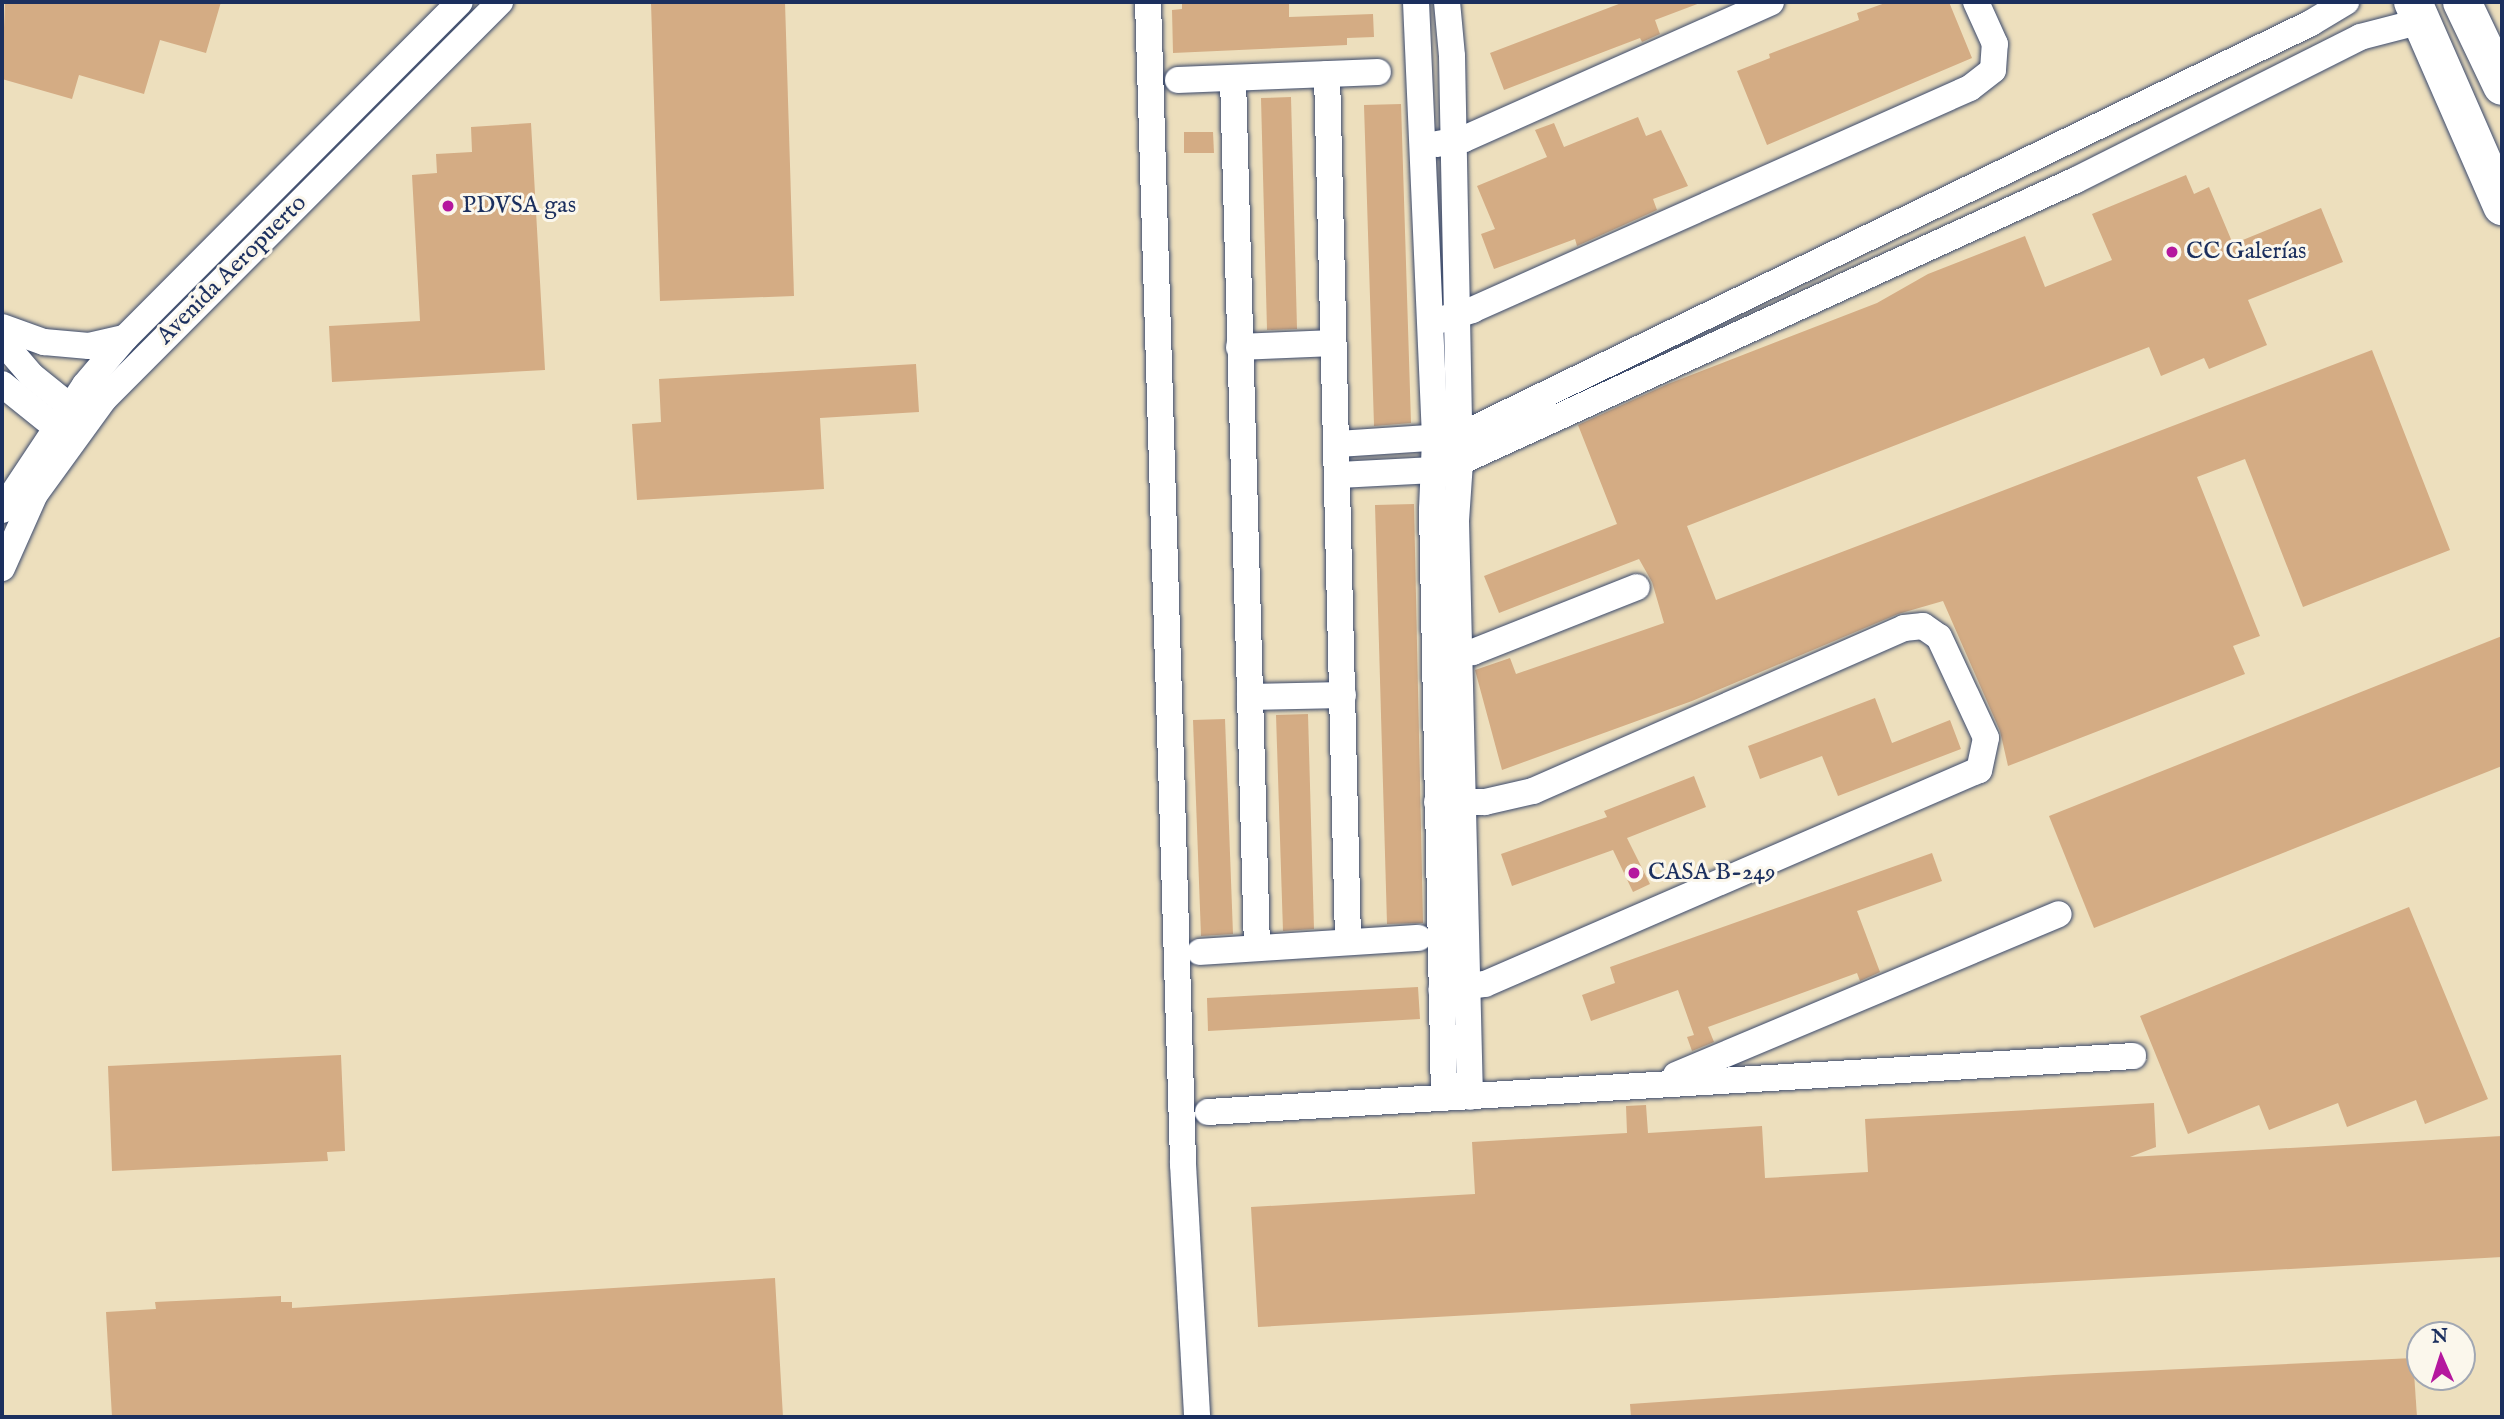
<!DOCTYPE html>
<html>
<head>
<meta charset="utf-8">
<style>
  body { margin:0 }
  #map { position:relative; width:2504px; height:1419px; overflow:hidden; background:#eddfbd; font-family:"IM FELL English",serif }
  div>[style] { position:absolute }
  .building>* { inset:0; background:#d4ac84 }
  .roads { filter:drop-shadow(0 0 2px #3a496c) drop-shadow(0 0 2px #3a496c) }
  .minor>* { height:26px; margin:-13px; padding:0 13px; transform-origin:13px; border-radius:13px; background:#fff }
  .highway>* { height:38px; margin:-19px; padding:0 19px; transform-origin:19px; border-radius:19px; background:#fff }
  .dots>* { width:19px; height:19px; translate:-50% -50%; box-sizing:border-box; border:4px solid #fbf7ec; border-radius:50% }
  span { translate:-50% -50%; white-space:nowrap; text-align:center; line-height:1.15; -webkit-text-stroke:6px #fbf7ec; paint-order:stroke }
  .poi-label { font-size:24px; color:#1b2f5e }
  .left { translate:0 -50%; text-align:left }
  .street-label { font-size:24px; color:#1b2f5e }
  .frame { position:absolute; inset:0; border:4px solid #1b2f5e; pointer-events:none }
  .north { position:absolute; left:2406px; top:1321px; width:70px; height:70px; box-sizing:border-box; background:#fbf7ec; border:2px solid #a1a7b3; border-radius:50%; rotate:357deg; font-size:19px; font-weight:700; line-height:28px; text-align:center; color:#1b2f5e }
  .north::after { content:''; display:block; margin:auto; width:24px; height:32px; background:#b5179e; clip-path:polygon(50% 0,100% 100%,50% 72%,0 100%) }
</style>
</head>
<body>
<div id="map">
  <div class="building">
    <i style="clip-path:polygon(5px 2px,221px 2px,206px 53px,160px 40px,144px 94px,79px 75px,72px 99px,2px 79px)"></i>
    <i style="clip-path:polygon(651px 2px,785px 2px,794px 296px,660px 301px)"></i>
    <i style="clip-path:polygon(1182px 2px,1289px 2px,1289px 17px,1373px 14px,1374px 37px,1347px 38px,1347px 45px,1173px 53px,1172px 10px,1182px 9px)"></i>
    <i style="clip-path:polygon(1624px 2px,1700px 3px,1655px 20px,1660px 34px,1642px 42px,1640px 38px,1504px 90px,1490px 53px)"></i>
    <i style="clip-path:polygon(1888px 2px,1949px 2px,1972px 58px,1767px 145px,1737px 71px,1770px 58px,1769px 54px,1859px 20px,1857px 13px)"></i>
    <i style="clip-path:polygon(1291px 97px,1297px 329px,1267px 330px,1261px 98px)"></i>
    <i style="clip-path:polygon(1401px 104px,1411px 423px,1374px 426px,1364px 105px)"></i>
    <i style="clip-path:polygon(1638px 117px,1646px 136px,1661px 130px,1688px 186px,1653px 199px,1657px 210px,1577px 246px,1575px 239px,1494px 269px,1481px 234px,1495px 229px,1477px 186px,1547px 157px,1535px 130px,1554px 123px,1564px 147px)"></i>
    <i style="clip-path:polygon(531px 123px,545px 370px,332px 382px,329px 326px,420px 321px,412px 175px,437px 173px,436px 154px,472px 152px,471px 127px)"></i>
    <i style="clip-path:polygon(1184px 132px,1213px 132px,1214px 153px,1184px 153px)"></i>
    <i style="clip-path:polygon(2186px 175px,2194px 194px,2209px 187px,2233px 244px,2321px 208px,2343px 262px,2248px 300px,2267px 345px,2209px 369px,2204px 358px,2161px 376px,2149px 347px,1687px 526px,1716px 600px,2372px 350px,2450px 550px,2303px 607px,2245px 459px,2197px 477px,2260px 636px,2233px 646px,2245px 674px,2008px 766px,2000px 731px,1943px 601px,1898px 614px,1692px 701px,1502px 770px,1475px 670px,1510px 658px,1516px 674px,1664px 623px,1652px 582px,1639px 559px,1499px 613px,1484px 576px,1617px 524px,1578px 425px,1668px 384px,1877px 303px,1928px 274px,2025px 236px,2045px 287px,2112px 260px,2092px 214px)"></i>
    <i style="clip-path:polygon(916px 364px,919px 412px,820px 418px,824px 489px,637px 500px,632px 424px,661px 422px,659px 379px)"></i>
    <i style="clip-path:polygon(1414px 504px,1423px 923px,1387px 924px,1375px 505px)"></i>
    <i style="clip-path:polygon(2502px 636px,2502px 766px,2094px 928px,2049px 816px)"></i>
    <i style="clip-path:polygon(1875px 698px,1892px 743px,1950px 720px,1961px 749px,1838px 796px,1822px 756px,1760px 779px,1748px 746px)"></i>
    <i style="clip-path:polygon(1308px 714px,1314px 929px,1283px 931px,1276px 715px)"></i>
    <i style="clip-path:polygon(1225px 719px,1233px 934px,1201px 936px,1193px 720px)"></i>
    <i style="clip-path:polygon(1694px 776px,1706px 807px,1627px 838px,1650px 884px,1633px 892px,1613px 850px,1512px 886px,1501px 854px,1607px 817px,1604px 811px)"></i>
    <i style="clip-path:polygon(1932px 853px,1942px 881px,1857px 911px,1880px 972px,1860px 981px,1857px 973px,1708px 1027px,1714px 1042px,1692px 1051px,1687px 1037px,1694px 1035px,1678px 990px,1591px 1021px,1582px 995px,1615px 983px,1610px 967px)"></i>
    <i style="clip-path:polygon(2409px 907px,2488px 1099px,2425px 1124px,2416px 1100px,2347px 1127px,2338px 1103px,2269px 1130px,2259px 1105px,2188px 1134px,2140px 1016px)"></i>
    <i style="clip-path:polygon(1418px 987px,1420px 1019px,1208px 1031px,1207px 998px)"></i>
    <i style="clip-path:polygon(341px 1055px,345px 1151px,327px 1152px,328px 1161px,112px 1171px,108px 1066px)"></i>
    <i style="clip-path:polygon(2154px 1103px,2156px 1147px,2130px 1157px,2502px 1136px,2502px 1257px,1258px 1327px,1251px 1207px,1475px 1194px,1472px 1142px,1627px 1133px,1626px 1106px,1646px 1105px,1648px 1133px,1762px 1126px,1765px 1178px,1868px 1172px,1865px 1119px)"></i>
    <i style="clip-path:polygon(775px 1278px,783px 1417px,112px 1417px,106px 1312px,156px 1309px,155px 1302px,281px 1296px,281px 1302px,292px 1302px,292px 1308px)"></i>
    <i style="clip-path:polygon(2413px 1358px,2417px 1417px,1631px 1417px,1630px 1404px,2054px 1375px)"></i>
  </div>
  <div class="roads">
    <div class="minor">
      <i style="left:1148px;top:2px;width:1163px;rotate:88.27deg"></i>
      <i style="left:1183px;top:1164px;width:253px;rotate:86.8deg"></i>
      <i style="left:1416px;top:2px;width:438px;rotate:87.5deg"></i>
      <i style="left:1435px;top:440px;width:70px;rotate:92.5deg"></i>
      <i style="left:1432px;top:510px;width:588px;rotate:88.83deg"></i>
      <i style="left:1447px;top:2px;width:54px;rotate:84.7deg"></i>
      <i style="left:1452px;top:56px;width:406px;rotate:88.9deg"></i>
      <i style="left:1460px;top:462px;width:59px;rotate:93.9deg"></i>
      <i style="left:1456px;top:521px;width:576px;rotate:88.61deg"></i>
      <i style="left:1327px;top:74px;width:868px;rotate:88.61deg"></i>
      <i style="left:1233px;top:78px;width:870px;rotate:88.42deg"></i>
      <i style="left:1178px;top:80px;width:200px;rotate:-2.3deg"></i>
      <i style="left:1437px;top:144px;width:27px;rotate:-10deg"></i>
      <i style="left:1464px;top:139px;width:336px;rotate:-24deg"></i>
      <i style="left:1440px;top:320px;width:34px;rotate:-17deg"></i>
      <i style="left:1472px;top:310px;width:545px;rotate:-24.03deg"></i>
      <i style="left:1970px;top:88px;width:29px;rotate:-38deg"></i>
      <i style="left:1993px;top:70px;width:26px;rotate:-86deg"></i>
      <i style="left:1995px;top:44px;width:46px;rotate:-114.3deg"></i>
      <i style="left:2px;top:327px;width:45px;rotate:19.7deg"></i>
      <i style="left:44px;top:342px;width:45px;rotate:5.1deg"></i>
      <i style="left:89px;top:346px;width:37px;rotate:-13deg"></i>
      <i style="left:2px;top:341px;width:45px;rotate:49.5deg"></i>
      <i style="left:31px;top:375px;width:67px;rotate:38.9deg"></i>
      <i style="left:1239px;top:347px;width:94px;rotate:-2.4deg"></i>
      <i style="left:2px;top:384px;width:85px;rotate:38.8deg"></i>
      <i style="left:1338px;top:444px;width:121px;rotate:-3.8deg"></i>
      <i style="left:1459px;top:436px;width:947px;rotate:-25.86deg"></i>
      <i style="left:2311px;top:23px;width:41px;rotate:-31deg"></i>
      <i style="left:1339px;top:475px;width:95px;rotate:-3deg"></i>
      <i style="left:1434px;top:470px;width:27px;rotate:-17deg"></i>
      <i style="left:1460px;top:462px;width:677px;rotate:-24.6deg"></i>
      <i style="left:2076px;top:180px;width:318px;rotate:-26.7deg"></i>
      <i style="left:2360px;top:37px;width:64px;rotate:-14.5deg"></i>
      <i style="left:2px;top:510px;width:150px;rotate:-56.4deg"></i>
      <i style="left:85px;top:385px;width:62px;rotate:-49.6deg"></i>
      <i style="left:125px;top:338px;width:474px;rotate:-45.1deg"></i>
      <i style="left:2px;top:568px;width:81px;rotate:-66deg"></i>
      <i style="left:35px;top:494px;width:117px;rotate:-54deg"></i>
      <i style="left:104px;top:399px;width:561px;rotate:-45.07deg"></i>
      <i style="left:1443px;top:654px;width:30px;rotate:-4deg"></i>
      <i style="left:1473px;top:652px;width:176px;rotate:-21.6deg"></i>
      <i style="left:1250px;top:697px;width:93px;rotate:-1.2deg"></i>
      <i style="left:1437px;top:802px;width:48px"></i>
      <i style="left:1485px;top:802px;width:49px;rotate:-12.9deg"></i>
      <i style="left:1533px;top:791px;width:405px;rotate:-23.7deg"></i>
      <i style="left:1904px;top:628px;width:19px;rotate:-6deg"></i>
      <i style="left:1923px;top:626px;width:19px;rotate:35deg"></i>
      <i style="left:1939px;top:637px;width:111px;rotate:65deg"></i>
      <i style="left:1986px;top:738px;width:33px;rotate:102deg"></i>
      <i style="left:1979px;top:770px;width:538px;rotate:156.58deg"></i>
      <i style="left:1485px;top:984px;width:44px;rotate:172.2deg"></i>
      <i style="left:1200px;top:952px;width:219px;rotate:-3.7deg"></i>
      <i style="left:1676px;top:1075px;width:415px;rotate:-22.8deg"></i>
      <i style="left:1208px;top:1112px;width:927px;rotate:-3.46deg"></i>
    </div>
    <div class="highway">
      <i style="left:2413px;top:2px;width:223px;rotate:66.4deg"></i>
      <i style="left:2462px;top:2px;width:93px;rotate:64.5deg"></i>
    </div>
  </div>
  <div class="dots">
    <i style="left:448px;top:206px;background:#b5179e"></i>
    <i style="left:2172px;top:252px;background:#b5179e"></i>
    <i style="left:1634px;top:873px;background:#b5179e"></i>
  </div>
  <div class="poi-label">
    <span class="left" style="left:462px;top:206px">PDVSA gas</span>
    <span class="left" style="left:2186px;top:252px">CC Galerías</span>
    <span class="left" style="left:1648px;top:873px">CASA B-249</span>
  </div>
  <div class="street-label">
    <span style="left:232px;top:270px;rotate:-45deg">Avenida Aeropuerto</span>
  </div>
  <div class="frame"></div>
  <div class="north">N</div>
</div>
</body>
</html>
